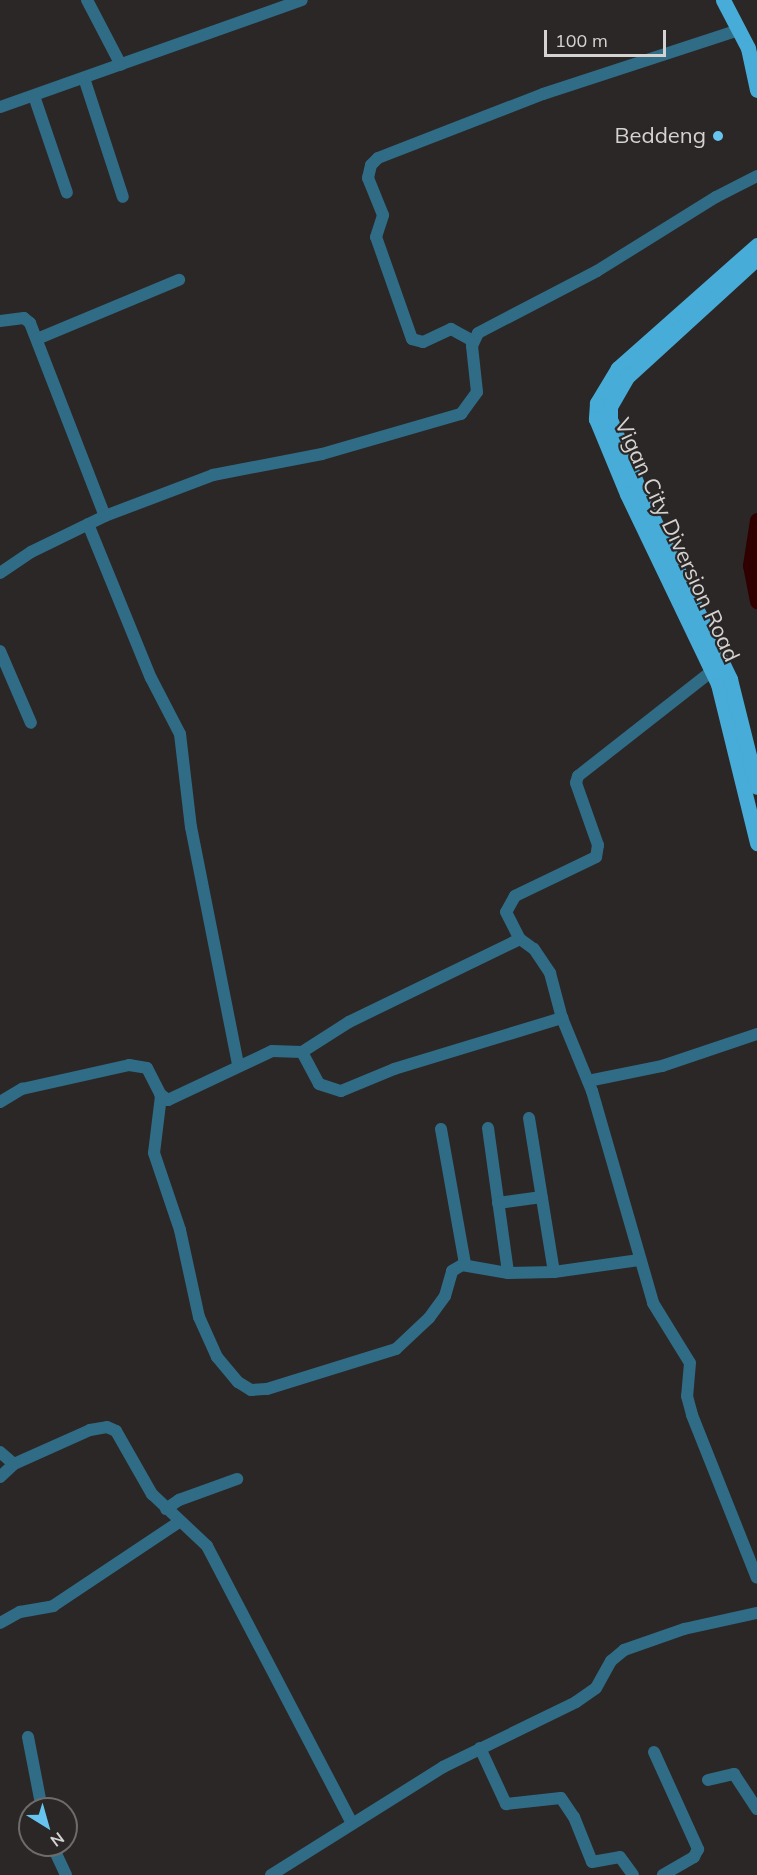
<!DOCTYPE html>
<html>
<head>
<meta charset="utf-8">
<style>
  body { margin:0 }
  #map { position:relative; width:757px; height:1875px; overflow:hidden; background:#2a2726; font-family:Mulish,sans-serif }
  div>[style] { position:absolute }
  .river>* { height:15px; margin:-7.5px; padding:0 7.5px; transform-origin:7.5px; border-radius:7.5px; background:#300000 }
  .minor>* { height:12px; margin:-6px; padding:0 6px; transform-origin:6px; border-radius:6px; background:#306c86 }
  .major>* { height:15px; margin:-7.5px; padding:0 7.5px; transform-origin:7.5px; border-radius:7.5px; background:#47acd7 }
  .dots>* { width:16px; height:16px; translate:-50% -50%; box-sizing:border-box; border:3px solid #2a2726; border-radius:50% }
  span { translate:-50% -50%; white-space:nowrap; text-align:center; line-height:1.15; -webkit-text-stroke:4.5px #2a2726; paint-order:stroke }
  .poi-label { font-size:22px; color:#d5d3d2 }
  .right { translate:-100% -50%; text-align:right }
  .street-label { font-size:22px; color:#d5d3d2 }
  .north { position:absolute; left:18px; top:1797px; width:60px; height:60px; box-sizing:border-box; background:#2a2726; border:2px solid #6e6c6b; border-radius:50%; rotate:143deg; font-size:16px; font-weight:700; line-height:24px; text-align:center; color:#d5d3d2 }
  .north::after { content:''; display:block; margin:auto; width:21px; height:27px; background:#66c4ef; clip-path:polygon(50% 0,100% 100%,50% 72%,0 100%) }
  .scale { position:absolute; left:544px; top:30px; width:122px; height:27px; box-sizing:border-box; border:3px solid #d5d3d2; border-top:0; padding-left:8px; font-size:18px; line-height:21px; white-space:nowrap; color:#d5d3d2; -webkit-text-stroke:4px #2a2726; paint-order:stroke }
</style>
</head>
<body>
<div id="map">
  <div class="river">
    <i style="left:757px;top:520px;width:46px;rotate:98.8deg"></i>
    <i style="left:750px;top:565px;width:37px;rotate:79deg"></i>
  </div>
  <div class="minor">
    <i style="left:87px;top:0;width:73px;rotate:62.4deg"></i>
    <i style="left:84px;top:78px;width:125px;rotate:71.9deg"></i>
    <i style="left:34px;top:96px;width:102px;rotate:71.2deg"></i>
    <i style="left:0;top:107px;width:320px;rotate:-19.5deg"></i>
    <i style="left:0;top:321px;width:24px;rotate:-7deg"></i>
    <i style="left:24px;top:318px;width:8px;rotate:40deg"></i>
    <i style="left:30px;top:323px;width:207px;rotate:68.8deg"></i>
    <i style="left:37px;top:339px;width:154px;rotate:-22.6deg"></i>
    <i style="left:473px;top:341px;width:25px;rotate:-151deg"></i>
    <i style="left:451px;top:329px;width:31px;rotate:155deg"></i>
    <i style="left:423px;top:342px;width:11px;rotate:-165deg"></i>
    <i style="left:412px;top:339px;width:108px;rotate:-109.4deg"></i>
    <i style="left:376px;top:237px;width:23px;rotate:-72deg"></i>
    <i style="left:383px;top:215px;width:40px;rotate:-112deg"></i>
    <i style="left:368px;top:178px;width:13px;rotate:-77deg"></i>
    <i style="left:371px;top:165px;width:10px;rotate:-45deg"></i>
    <i style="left:378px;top:158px;width:177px;rotate:-21.2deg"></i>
    <i style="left:543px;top:94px;width:206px;rotate:-18.1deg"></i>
    <i style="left:88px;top:524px;width:166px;rotate:67.8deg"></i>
    <i style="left:151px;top:678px;width:63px;rotate:62.6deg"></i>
    <i style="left:180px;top:734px;width:94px;rotate:83.3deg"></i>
    <i style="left:191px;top:827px;width:242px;rotate:78.8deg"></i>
    <i style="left:0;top:573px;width:37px;rotate:-34deg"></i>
    <i style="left:31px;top:552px;width:82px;rotate:-25.9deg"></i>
    <i style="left:105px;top:516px;width:116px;rotate:-20.8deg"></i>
    <i style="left:213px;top:475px;width:111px;rotate:-10.9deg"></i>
    <i style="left:322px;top:454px;width:145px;rotate:-16.1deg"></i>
    <i style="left:461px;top:414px;width:27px;rotate:-54deg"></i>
    <i style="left:477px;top:392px;width:46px;rotate:-96.2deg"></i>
    <i style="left:472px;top:346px;width:14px;rotate:-65deg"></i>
    <i style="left:478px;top:333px;width:134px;rotate:-27.5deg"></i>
    <i style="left:597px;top:271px;width:140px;rotate:-31.9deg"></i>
    <i style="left:716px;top:197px;width:46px;rotate:-27.1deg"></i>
    <i style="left:0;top:651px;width:78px;rotate:66.7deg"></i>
    <i style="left:712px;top:671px;width:170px;rotate:141.9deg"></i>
    <i style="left:578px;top:776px;width:7px;rotate:106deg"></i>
    <i style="left:576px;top:783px;width:66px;rotate:70.5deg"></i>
    <i style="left:598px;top:845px;width:12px;rotate:99deg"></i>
    <i style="left:596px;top:857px;width:90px;rotate:154.3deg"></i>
    <i style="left:515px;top:896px;width:18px;rotate:119deg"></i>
    <i style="left:506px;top:912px;width:30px;rotate:63deg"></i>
    <i style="left:520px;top:939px;width:17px;rotate:36deg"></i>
    <i style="left:534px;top:949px;width:29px;rotate:56deg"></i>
    <i style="left:550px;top:973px;width:47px;rotate:75.1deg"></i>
    <i style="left:562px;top:1018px;width:79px;rotate:67.7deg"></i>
    <i style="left:592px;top:1091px;width:221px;rotate:73.9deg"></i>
    <i style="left:653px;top:1303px;width:70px;rotate:58.3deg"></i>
    <i style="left:690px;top:1363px;width:33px;rotate:95deg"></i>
    <i style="left:687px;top:1396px;width:20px;rotate:75deg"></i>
    <i style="left:692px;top:1415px;width:175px;rotate:68.3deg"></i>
    <i style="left:302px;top:1052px;width:56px;rotate:-32.6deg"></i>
    <i style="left:349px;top:1022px;width:190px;rotate:-25.9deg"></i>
    <i style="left:588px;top:1081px;width:76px;rotate:-11.5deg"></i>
    <i style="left:662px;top:1066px;width:100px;rotate:-18.6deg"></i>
    <i style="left:161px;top:1096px;width:57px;rotate:97deg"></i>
    <i style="left:154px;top:1153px;width:81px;rotate:71.3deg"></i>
    <i style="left:180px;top:1230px;width:89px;rotate:77.7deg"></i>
    <i style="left:199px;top:1317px;width:44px;rotate:65.8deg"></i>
    <i style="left:217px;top:1357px;width:33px;rotate:50deg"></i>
    <i style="left:238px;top:1382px;width:15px;rotate:32deg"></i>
    <i style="left:251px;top:1390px;width:16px;rotate:-4deg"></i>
    <i style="left:267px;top:1389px;width:135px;rotate:-17.2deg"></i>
    <i style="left:396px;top:1349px;width:45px;rotate:-43.2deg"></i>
    <i style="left:429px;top:1318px;width:27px;rotate:-54deg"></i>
    <i style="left:445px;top:1296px;width:26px;rotate:-74deg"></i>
    <i style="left:452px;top:1271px;width:12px;rotate:-31deg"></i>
    <i style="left:462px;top:1265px;width:47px;rotate:9.9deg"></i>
    <i style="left:508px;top:1273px;width:46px;rotate:-1.2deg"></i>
    <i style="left:554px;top:1272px;width:86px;rotate:-8deg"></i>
    <i style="left:0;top:1102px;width:26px;rotate:-31deg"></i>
    <i style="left:22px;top:1089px;width:110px;rotate:-12.6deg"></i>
    <i style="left:129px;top:1065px;width:18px;rotate:9deg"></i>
    <i style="left:147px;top:1068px;width:29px;rotate:63deg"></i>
    <i style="left:160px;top:1094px;width:10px;rotate:37deg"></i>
    <i style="left:168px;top:1100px;width:115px;rotate:-25.2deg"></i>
    <i style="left:272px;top:1051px;width:30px;rotate:2deg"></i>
    <i style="left:302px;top:1052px;width:36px;rotate:62deg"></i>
    <i style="left:319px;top:1084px;width:23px;rotate:18deg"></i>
    <i style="left:341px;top:1091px;width:57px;rotate:-22.5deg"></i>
    <i style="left:394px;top:1069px;width:176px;rotate:-16.9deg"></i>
    <i style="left:529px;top:1118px;width:156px;rotate:80.8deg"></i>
    <i style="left:488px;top:1128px;width:146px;rotate:82.1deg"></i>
    <i style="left:441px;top:1129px;width:137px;rotate:79.9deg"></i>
    <i style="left:498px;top:1203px;width:44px;rotate:-7.8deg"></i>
    <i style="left:0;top:1452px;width:18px;rotate:41deg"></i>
    <i style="left:0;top:1477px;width:19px;rotate:-43deg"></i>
    <i style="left:14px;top:1464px;width:83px;rotate:-24.1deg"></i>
    <i style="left:90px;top:1430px;width:17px;rotate:-10deg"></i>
    <i style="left:107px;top:1427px;width:10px;rotate:24deg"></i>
    <i style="left:116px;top:1431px;width:73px;rotate:60.3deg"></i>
    <i style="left:152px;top:1494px;width:76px;rotate:43.4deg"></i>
    <i style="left:207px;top:1546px;width:311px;rotate:62.4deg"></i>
    <i style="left:166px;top:1509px;width:16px;rotate:-35deg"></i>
    <i style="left:179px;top:1500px;width:62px;rotate:-19.9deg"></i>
    <i style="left:0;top:1623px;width:23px;rotate:-29deg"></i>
    <i style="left:20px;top:1612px;width:34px;rotate:-10deg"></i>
    <i style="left:53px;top:1606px;width:151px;rotate:-33.7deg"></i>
    <i style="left:28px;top:1737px;width:73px;rotate:79deg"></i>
    <i style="left:480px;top:1748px;width:62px;rotate:65.1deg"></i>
    <i style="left:506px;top:1804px;width:55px;rotate:-6.2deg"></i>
    <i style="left:561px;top:1798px;width:23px;rotate:56deg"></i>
    <i style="left:574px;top:1817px;width:48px;rotate:68.2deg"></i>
    <i style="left:592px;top:1862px;width:28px;rotate:-10deg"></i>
    <i style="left:620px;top:1857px;width:22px;rotate:54deg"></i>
    <i style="left:654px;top:1752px;width:107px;rotate:65.6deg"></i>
    <i style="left:698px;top:1849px;width:9px;rotate:117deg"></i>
    <i style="left:694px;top:1857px;width:36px;rotate:150deg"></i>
    <i style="left:708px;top:1780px;width:27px;rotate:-13deg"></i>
    <i style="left:734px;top:1774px;width:42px;rotate:56.7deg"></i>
    <i style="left:52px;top:1845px;width:33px;rotate:65deg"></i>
    <i style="left:271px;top:1875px;width:203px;rotate:-32.1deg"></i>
    <i style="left:443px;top:1767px;width:148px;rotate:-26deg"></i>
    <i style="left:576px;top:1702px;width:24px;rotate:-35deg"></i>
    <i style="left:596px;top:1688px;width:31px;rotate:-61deg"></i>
    <i style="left:611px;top:1661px;width:17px;rotate:-40deg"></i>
    <i style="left:624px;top:1650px;width:64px;rotate:-19.3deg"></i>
    <i style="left:684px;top:1629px;width:75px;rotate:-12.4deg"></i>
  </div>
  <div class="major">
    <i style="left:723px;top:0;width:54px;rotate:62.5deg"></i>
    <i style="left:748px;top:48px;width:43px;rotate:77.9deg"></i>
    <i style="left:757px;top:245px;width:186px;rotate:138.5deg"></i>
    <i style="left:618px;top:368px;width:41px;rotate:121deg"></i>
    <i style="left:597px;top:403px;width:16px;rotate:94deg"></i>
    <i style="left:596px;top:419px;width:81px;rotate:67.5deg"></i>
    <i style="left:627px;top:494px;width:211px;rotate:64.4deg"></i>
    <i style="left:718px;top:684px;width:164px;rotate:76.2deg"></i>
    <i style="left:755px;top:260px;width:173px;rotate:137.6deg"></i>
    <i style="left:627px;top:377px;width:34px;rotate:120deg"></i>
    <i style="left:610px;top:406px;width:13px;rotate:90deg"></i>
    <i style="left:610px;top:419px;width:76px;rotate:67.5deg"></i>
    <i style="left:639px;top:489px;width:211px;rotate:64.4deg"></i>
    <i style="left:730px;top:679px;width:111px;rotate:76deg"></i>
  </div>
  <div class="dots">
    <i style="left:718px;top:136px;background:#66c4ef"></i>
  </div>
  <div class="poi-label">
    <span class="right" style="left:706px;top:136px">Beddeng</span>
  </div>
  <div class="street-label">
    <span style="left:677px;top:540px;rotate:65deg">Vigan City Diversion Road</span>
  </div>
  <div class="north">N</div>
  <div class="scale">100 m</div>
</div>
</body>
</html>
